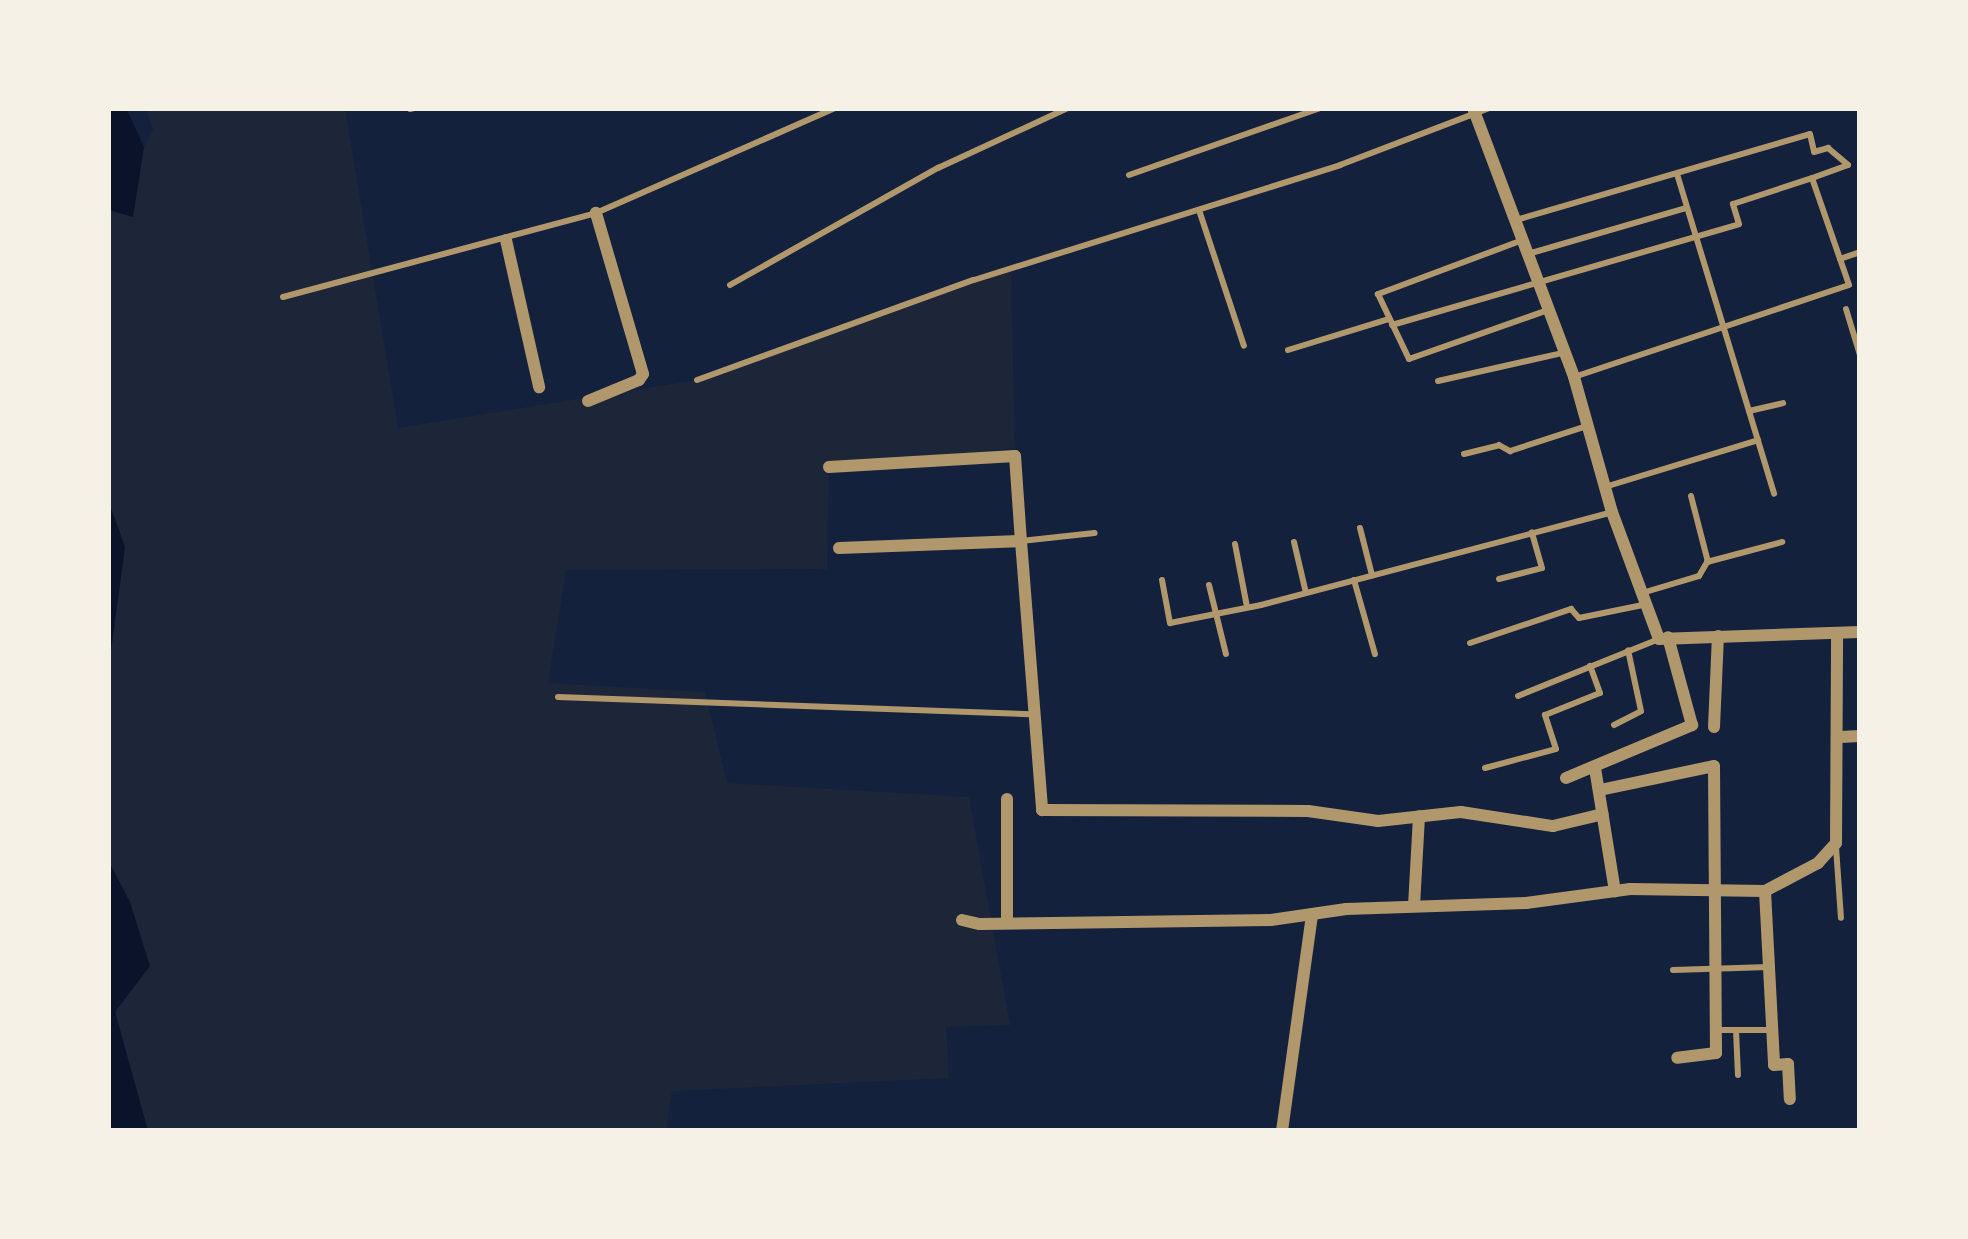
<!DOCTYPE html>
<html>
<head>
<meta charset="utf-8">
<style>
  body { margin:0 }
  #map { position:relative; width:1968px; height:1239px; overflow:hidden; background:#14213d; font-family:"Open Sans",sans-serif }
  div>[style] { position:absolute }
  .green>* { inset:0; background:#1d2539 }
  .water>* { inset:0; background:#0b132b }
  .service>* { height:6px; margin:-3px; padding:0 3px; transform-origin:3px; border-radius:3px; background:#b1986c }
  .minor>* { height:12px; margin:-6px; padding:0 6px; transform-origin:6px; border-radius:6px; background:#b1986c }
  span { translate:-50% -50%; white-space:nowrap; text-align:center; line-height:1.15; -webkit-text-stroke:12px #f6f1e7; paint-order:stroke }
  .frame { position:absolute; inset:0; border:111px solid #f6f1e7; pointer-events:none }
</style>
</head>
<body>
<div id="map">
  <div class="green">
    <i style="clip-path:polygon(146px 108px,345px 108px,398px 428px,697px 380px,1011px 269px,1015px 448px,829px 467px,827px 569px,566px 570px,548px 683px,705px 692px,727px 783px,969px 797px,1010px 1025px,946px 1027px,949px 1078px,672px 1091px,666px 1131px,148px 1131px,115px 1011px,130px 902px,108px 860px,109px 665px,125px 547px,108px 500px,109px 210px,133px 217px,144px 147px,153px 130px)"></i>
  </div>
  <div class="water">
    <i style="clip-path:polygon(108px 108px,126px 108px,144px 147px,133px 217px,109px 210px,108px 228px)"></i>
    <i style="clip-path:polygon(108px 500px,125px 547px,109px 665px,108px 786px)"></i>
    <i style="clip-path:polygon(108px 860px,130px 902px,150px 966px,115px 1012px,148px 1131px,108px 1131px)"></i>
  </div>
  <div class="service">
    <i style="left:410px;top:109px;width:4px;rotate:-14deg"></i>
    <i style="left:1677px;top:174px;width:334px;rotate:73.1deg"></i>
    <i style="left:1129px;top:175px;width:202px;rotate:-19.3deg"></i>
    <i style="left:1199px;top:210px;width:143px;rotate:71.7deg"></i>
    <i style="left:1516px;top:220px;width:306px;rotate:-16.3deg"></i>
    <i style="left:1810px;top:134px;width:18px;rotate:77deg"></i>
    <i style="left:1814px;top:152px;width:15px;rotate:-16deg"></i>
    <i style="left:1828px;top:148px;width:26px;rotate:40deg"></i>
    <i style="left:1848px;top:165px;width:38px;rotate:160deg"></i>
    <i style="left:1520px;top:241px;width:152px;rotate:159.5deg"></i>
    <i style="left:1378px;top:294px;width:72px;rotate:64.5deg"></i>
    <i style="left:1409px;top:359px;width:147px;rotate:-19.4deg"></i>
    <i style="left:1528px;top:254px;width:165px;rotate:-16.2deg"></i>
    <i style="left:1840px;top:259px;width:21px;rotate:-19deg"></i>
    <i style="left:730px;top:285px;width:239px;rotate:-29.4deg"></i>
    <i style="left:938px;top:168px;width:143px;rotate:-24.8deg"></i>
    <i style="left:283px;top:297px;width:324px;rotate:-15deg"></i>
    <i style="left:596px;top:213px;width:261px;rotate:-23.7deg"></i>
    <i style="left:1846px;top:309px;width:48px;rotate:73.1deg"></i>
    <i style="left:1392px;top:325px;width:361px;rotate:-16.2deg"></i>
    <i style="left:1739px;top:224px;width:21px;rotate:-107deg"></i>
    <i style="left:1733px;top:204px;width:83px;rotate:-18.2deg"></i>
    <i style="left:1812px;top:178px;width:113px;rotate:70.9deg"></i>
    <i style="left:1849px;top:285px;width:290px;rotate:161.5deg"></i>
    <i style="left:1288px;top:350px;width:106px;rotate:-17.1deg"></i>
    <i style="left:697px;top:380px;width:294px;rotate:-19.9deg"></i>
    <i style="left:974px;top:280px;width:384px;rotate:-17.4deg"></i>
    <i style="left:1340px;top:165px;width:160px;rotate:-20.9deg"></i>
    <i style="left:1438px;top:381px;width:127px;rotate:-12.7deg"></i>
    <i style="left:1749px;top:411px;width:35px;rotate:-13deg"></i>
    <i style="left:1464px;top:454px;width:36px;rotate:-14deg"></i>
    <i style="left:1499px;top:445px;width:13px;rotate:29deg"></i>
    <i style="left:1510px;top:451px;width:78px;rotate:-18deg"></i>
    <i style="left:1608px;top:486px;width:157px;rotate:-17deg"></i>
    <i style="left:1691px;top:496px;width:68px;rotate:75.6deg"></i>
    <i style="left:1360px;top:528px;width:49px;rotate:75.7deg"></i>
    <i style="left:1021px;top:541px;width:74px;rotate:-6.2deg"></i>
    <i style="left:1294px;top:542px;width:52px;rotate:76.8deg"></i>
    <i style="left:1235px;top:544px;width:64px;rotate:79.2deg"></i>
    <i style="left:1499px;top:579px;width:44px;rotate:-14.3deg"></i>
    <i style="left:1542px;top:568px;width:37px;rotate:-106deg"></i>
    <i style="left:1162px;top:580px;width:44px;rotate:79.5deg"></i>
    <i style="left:1170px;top:623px;width:93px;rotate:-11.2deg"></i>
    <i style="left:1261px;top:605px;width:363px;rotate:-14.8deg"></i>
    <i style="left:1354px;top:580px;width:77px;rotate:74.2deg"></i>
    <i style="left:1209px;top:585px;width:71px;rotate:76.2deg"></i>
    <i style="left:1642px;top:593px;width:59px;rotate:-16.6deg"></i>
    <i style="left:1699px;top:576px;width:16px;rotate:-60deg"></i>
    <i style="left:1707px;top:562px;width:78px;rotate:-14.9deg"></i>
    <i style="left:1470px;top:643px;width:107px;rotate:-18.6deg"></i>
    <i style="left:1571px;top:609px;width:12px;rotate:48deg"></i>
    <i style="left:1579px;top:618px;width:65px;rotate:-11.5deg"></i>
    <i style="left:1518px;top:696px;width:152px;rotate:-22deg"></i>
    <i style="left:558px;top:697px;width:473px;rotate:2.1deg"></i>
    <i style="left:1614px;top:725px;width:30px;rotate:-27deg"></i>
    <i style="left:1641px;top:711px;width:62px;rotate:-102deg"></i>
    <i style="left:1485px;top:768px;width:73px;rotate:-15deg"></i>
    <i style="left:1556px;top:749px;width:36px;rotate:-108deg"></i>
    <i style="left:1545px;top:715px;width:59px;rotate:-21.8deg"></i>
    <i style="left:1600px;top:693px;width:29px;rotate:-110deg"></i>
    <i style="left:1836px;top:847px;width:71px;rotate:86deg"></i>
    <i style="left:1673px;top:970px;width:96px;rotate:-1.8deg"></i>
    <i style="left:1719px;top:1030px;width:52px"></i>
    <i style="left:1736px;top:1030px;width:45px;rotate:87.5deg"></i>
  </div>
  <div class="minor">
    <i style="left:1473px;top:108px;width:287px;rotate:69.4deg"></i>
    <i style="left:1574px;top:377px;width:140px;rotate:74.3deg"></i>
    <i style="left:1612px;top:512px;width:135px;rotate:69.7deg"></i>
    <i style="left:1659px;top:639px;width:201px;rotate:-2deg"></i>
    <i style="left:506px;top:240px;width:151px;rotate:77.3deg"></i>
    <i style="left:588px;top:401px;width:55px;rotate:-22.4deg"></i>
    <i style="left:639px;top:380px;width:7px;rotate:-56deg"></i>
    <i style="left:643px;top:374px;width:168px;rotate:-106.3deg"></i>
    <i style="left:829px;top:467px;width:186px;rotate:-3.4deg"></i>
    <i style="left:1015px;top:456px;width:85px;rotate:86deg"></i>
    <i style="left:839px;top:548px;width:182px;rotate:-2.2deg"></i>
    <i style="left:1021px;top:541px;width:270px;rotate:85.5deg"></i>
    <i style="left:1042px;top:810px;width:266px;rotate:0.2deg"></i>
    <i style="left:1308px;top:811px;width:71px;rotate:8.1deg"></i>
    <i style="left:1378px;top:821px;width:83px;rotate:-6.2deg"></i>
    <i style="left:1461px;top:812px;width:93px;rotate:8.7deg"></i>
    <i style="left:1553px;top:826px;width:51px;rotate:-13.5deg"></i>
    <i style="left:1714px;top:727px;width:91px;rotate:-87.5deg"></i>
    <i style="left:1840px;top:737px;width:20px;rotate:-3deg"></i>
    <i style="left:1595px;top:768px;width:125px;rotate:80.8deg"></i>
    <i style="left:1566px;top:778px;width:137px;rotate:-22.8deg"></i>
    <i style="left:1692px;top:725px;width:91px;rotate:-105.3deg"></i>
    <i style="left:1600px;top:790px;width:116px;rotate:-11.9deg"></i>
    <i style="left:1714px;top:766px;width:287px;rotate:89.6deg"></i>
    <i style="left:1716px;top:1053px;width:39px;rotate:173deg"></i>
    <i style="left:1007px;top:799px;width:124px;rotate:90deg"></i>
    <i style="left:1765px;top:891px;width:174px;rotate:87deg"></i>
    <i style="left:1774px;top:1065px;width:14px;rotate:-4deg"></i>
    <i style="left:1788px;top:1064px;width:35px;rotate:87deg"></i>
    <i style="left:1414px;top:906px;width:90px;rotate:-86.8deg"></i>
    <i style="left:962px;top:920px;width:18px;rotate:13deg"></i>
    <i style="left:980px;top:924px;width:291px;rotate:-0.8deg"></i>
    <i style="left:1271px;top:920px;width:76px;rotate:-8.3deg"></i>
    <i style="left:1346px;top:909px;width:180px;rotate:-1.9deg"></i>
    <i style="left:1526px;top:903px;width:105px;rotate:-7.7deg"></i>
    <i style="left:1630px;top:889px;width:135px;rotate:0.8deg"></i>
    <i style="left:1765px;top:891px;width:60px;rotate:-27.8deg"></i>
    <i style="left:1818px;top:863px;width:27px;rotate:-48deg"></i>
    <i style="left:1836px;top:843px;width:210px;rotate:-89.7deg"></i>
    <i style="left:1282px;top:1131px;width:219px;rotate:-82.1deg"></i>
  </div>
  <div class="frame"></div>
</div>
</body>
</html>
